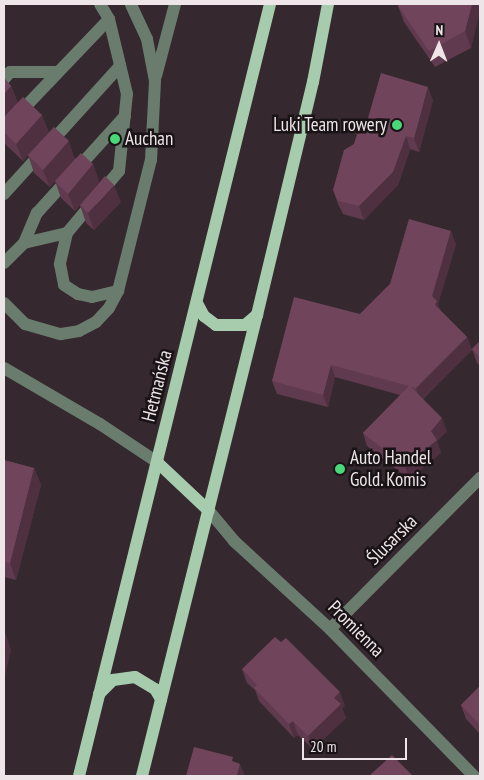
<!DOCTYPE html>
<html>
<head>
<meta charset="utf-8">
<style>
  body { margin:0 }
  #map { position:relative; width:484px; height:780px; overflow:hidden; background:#35292f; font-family:"PT Sans Narrow",sans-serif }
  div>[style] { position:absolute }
  .minor>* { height:12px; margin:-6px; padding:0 6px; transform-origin:6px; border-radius:6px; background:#6a7c6d }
  .major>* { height:12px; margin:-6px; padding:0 6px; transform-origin:6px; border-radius:6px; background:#a6ccad }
  .wall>* { inset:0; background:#603a4e }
  .shaded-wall>* { inset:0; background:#4e3040 }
  .building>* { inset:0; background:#70445b }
  .dots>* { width:14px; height:14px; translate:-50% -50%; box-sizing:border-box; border:2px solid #191316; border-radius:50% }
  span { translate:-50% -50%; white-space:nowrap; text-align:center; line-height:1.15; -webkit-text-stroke:5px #191316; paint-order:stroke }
  .poi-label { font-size:19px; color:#eee5e9 }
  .right { translate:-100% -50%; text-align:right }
  .left { translate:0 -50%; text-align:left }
  .street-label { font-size:19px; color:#eee5e9 }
  .frame { position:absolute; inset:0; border:5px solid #eee5e9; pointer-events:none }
  .north { position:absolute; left:414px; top:20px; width:50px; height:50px; -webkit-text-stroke:4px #191316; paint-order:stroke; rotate:1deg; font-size:14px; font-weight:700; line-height:20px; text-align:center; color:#eee5e9 }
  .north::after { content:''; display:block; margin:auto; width:18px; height:22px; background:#eee5e9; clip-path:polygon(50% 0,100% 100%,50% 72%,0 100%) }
  .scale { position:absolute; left:302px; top:738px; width:105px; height:22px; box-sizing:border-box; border:2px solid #eee5e9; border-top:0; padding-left:6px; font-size:15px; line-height:18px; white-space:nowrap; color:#eee5e9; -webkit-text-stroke:4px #191316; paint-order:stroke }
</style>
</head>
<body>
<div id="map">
  <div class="minor">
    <i style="left:156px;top:76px;width:74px;rotate:-75.2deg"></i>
    <i style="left:4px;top:79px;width:9px;rotate:-49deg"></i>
    <i style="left:10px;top:72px;width:48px"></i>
    <i style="left:4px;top:129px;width:152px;rotate:-46.3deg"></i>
    <i style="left:4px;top:194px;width:173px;rotate:-47.8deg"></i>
    <i style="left:67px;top:233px;width:32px;rotate:103deg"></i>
    <i style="left:60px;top:264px;width:21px;rotate:79deg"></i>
    <i style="left:64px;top:285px;width:17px;rotate:33deg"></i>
    <i style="left:78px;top:294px;width:14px;rotate:12deg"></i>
    <i style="left:92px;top:297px;width:27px;rotate:-13deg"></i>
    <i style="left:24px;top:243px;width:33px;rotate:-67deg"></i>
    <i style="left:37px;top:213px;width:131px;rotate:-47.8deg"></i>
    <i style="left:4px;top:263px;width:28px;rotate:-45deg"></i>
    <i style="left:24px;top:243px;width:44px;rotate:-13.1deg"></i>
    <i style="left:67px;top:233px;width:81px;rotate:-50deg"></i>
    <i style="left:119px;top:171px;width:77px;rotate:-84.1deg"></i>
    <i style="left:127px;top:94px;width:77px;rotate:-103.5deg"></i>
    <i style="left:109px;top:19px;width:17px;rotate:-121deg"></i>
    <i style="left:4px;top:303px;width:30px;rotate:45deg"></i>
    <i style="left:25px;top:324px;width:37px;rotate:16deg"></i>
    <i style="left:61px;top:334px;width:18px;rotate:-9deg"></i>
    <i style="left:79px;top:331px;width:19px;rotate:-28deg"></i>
    <i style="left:96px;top:322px;width:19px;rotate:-47deg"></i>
    <i style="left:109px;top:308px;width:19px;rotate:-62deg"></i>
    <i style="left:118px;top:291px;width:135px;rotate:-75.9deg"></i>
    <i style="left:151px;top:160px;width:79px;rotate:-87.1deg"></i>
    <i style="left:155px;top:81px;width:43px;rotate:-100.8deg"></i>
    <i style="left:147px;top:39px;width:38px;rotate:-115deg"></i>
    <i style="left:4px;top:368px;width:111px;rotate:30.3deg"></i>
    <i style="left:100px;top:424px;width:69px;rotate:33.7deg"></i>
    <i style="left:209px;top:511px;width:39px;rotate:50deg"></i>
    <i style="left:234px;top:541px;width:130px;rotate:42.5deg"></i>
    <i style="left:330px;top:629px;width:206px;rotate:45.6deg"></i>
    <i style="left:330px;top:629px;width:213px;rotate:-45.2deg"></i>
  </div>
  <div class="major">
    <i style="left:197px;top:303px;width:15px;rotate:62deg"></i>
    <i style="left:204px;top:316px;width:15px;rotate:37deg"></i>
    <i style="left:216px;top:325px;width:29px"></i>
    <i style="left:245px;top:325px;width:16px;rotate:-40deg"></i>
    <i style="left:157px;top:462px;width:71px;rotate:43.3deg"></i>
    <i style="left:99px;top:694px;width:20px;rotate:-45deg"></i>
    <i style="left:113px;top:680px;width:22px;rotate:-8deg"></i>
    <i style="left:135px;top:677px;width:23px;rotate:31deg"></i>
    <i style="left:155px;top:689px;width:12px;rotate:59deg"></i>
    <i style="left:79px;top:776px;width:795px;rotate:-76.1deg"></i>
    <i style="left:142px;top:776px;width:475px;rotate:-76deg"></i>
    <i style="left:257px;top:315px;width:240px;rotate:-76.5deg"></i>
    <i style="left:313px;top:82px;width:79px;rotate:-79.1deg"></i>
  </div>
  <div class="wall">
    <i style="clip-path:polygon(480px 4px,471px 48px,435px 67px,404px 22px,398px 6px)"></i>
    <i style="clip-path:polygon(4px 78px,11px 86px,18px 103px,42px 115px,49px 133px,75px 158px,93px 164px,99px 182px,75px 211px,61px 198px,55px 181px,50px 187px,34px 173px,28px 155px,23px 161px,4px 143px)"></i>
    <i style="clip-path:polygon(433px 100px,419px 152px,410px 149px,398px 185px,364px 220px,343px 214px,338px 204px,333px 190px,354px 144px,366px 125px)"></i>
    <i style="clip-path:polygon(121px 202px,94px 230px,86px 223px,80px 205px)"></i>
    <i style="clip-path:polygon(456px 244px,438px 304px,440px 310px,467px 337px,472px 350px,423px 399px,447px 431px,437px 441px,441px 453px,409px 479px,367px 446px,363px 433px,400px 395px,335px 377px,328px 407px,277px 394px,272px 381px,360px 314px,390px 284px)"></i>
    <i style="clip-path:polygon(480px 341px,480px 366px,477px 363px,472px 349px)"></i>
    <i style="clip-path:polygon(4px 460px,34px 468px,41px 485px,16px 580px,4px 577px)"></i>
    <i style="clip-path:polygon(242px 669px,345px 706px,342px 708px,346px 718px,313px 749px,298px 735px,294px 738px,259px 701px,255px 690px,247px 683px)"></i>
    <i style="clip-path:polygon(480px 686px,480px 734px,466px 719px,461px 705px)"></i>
  </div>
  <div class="shaded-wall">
    <i style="clip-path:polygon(472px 4px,480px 4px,480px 12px,471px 48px,465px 31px)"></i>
    <i style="clip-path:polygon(11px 86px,18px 103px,4px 118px,4px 94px)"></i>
    <i style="clip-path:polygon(428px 87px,433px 100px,419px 152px,414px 138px)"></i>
    <i style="clip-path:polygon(42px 115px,49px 133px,23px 161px,16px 144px)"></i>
    <i style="clip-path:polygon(406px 136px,410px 149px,398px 185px,364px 220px,359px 206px)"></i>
    <i style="clip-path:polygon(69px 141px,75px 159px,50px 187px,43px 170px)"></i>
    <i style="clip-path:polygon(93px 164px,99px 182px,75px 211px,68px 194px)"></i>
    <i style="clip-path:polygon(114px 185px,121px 202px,94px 230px,88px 213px)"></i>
    <i style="clip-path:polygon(451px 231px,456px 244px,438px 304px,442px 314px,440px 318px,432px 296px)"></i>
    <i style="clip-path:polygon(467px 337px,472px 350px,420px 401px,416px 388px)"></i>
    <i style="clip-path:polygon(331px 365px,335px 377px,328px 407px,323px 395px)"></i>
    <i style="clip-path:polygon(442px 418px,447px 431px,437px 441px,441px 453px,409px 479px,405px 466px,431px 431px)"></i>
    <i style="clip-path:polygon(34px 468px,41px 485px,16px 580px,10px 563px)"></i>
    <i style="clip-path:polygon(4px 629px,11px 650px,4px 680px)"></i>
    <i style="clip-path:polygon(340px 692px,345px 706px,342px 708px,346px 718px,313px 749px,308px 736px,334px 698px)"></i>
    <i style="clip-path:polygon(293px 721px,298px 735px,294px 738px,289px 724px)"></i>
    <i style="clip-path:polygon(240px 764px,245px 776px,237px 776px)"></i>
  </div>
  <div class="building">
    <i style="clip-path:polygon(399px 4px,472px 4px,465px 31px,429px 51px,398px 6px)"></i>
    <i style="clip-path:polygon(381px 73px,428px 87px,414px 138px,406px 136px,393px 172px,359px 206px,338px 201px,333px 190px,344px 150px,354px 144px,360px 124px,366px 125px)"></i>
    <i style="clip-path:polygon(4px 78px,11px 86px,4px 94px)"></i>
    <i style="clip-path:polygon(23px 97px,42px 115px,16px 144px,4px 132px,4px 117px)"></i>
    <i style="clip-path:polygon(54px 127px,69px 141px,43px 170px,28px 155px)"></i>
    <i style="clip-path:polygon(81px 153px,93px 164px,68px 194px,55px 181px)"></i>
    <i style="clip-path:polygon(105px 176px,114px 185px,88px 213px,80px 205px)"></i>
    <i style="clip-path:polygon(409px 219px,451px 231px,432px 296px,437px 301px,435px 305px,467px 337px,416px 388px,411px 387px,442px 418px,431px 431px,437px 440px,405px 466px,363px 433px,409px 386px,331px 365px,323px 395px,272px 381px,294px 297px,360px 314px,390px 284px)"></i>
    <i style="clip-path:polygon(480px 341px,480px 358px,472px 349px)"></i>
    <i style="clip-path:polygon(4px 460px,34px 468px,10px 563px,4px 562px)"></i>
    <i style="clip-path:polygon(275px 637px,281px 642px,286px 638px,340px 692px,334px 698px,341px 704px,308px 736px,293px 721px,289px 724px,254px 688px,257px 685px,242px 669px)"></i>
    <i style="clip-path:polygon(480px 686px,480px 725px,461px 705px)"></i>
    <i style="clip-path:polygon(194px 747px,233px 757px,232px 761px,240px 764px,237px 776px,186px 776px)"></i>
    <i style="clip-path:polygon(392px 755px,413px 776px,369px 776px)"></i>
  </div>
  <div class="dots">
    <i style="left:397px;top:125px;background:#49d778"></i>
    <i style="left:115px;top:139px;background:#49d778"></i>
    <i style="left:340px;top:469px;background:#49d778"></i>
  </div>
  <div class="poi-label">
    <span class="right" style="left:387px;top:125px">Luki Team rowery</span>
    <span class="left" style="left:125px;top:139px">Auchan</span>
    <span class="left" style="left:350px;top:469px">Auto Handel<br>Gold. Komis</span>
  </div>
  <div class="street-label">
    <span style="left:157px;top:386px;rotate:-76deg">Hetmańska</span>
    <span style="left:392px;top:540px;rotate:-45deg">Ślusarska</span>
    <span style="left:356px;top:629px;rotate:45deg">Promienna</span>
  </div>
  <div class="frame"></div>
  <div class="north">N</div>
  <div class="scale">20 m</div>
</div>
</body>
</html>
